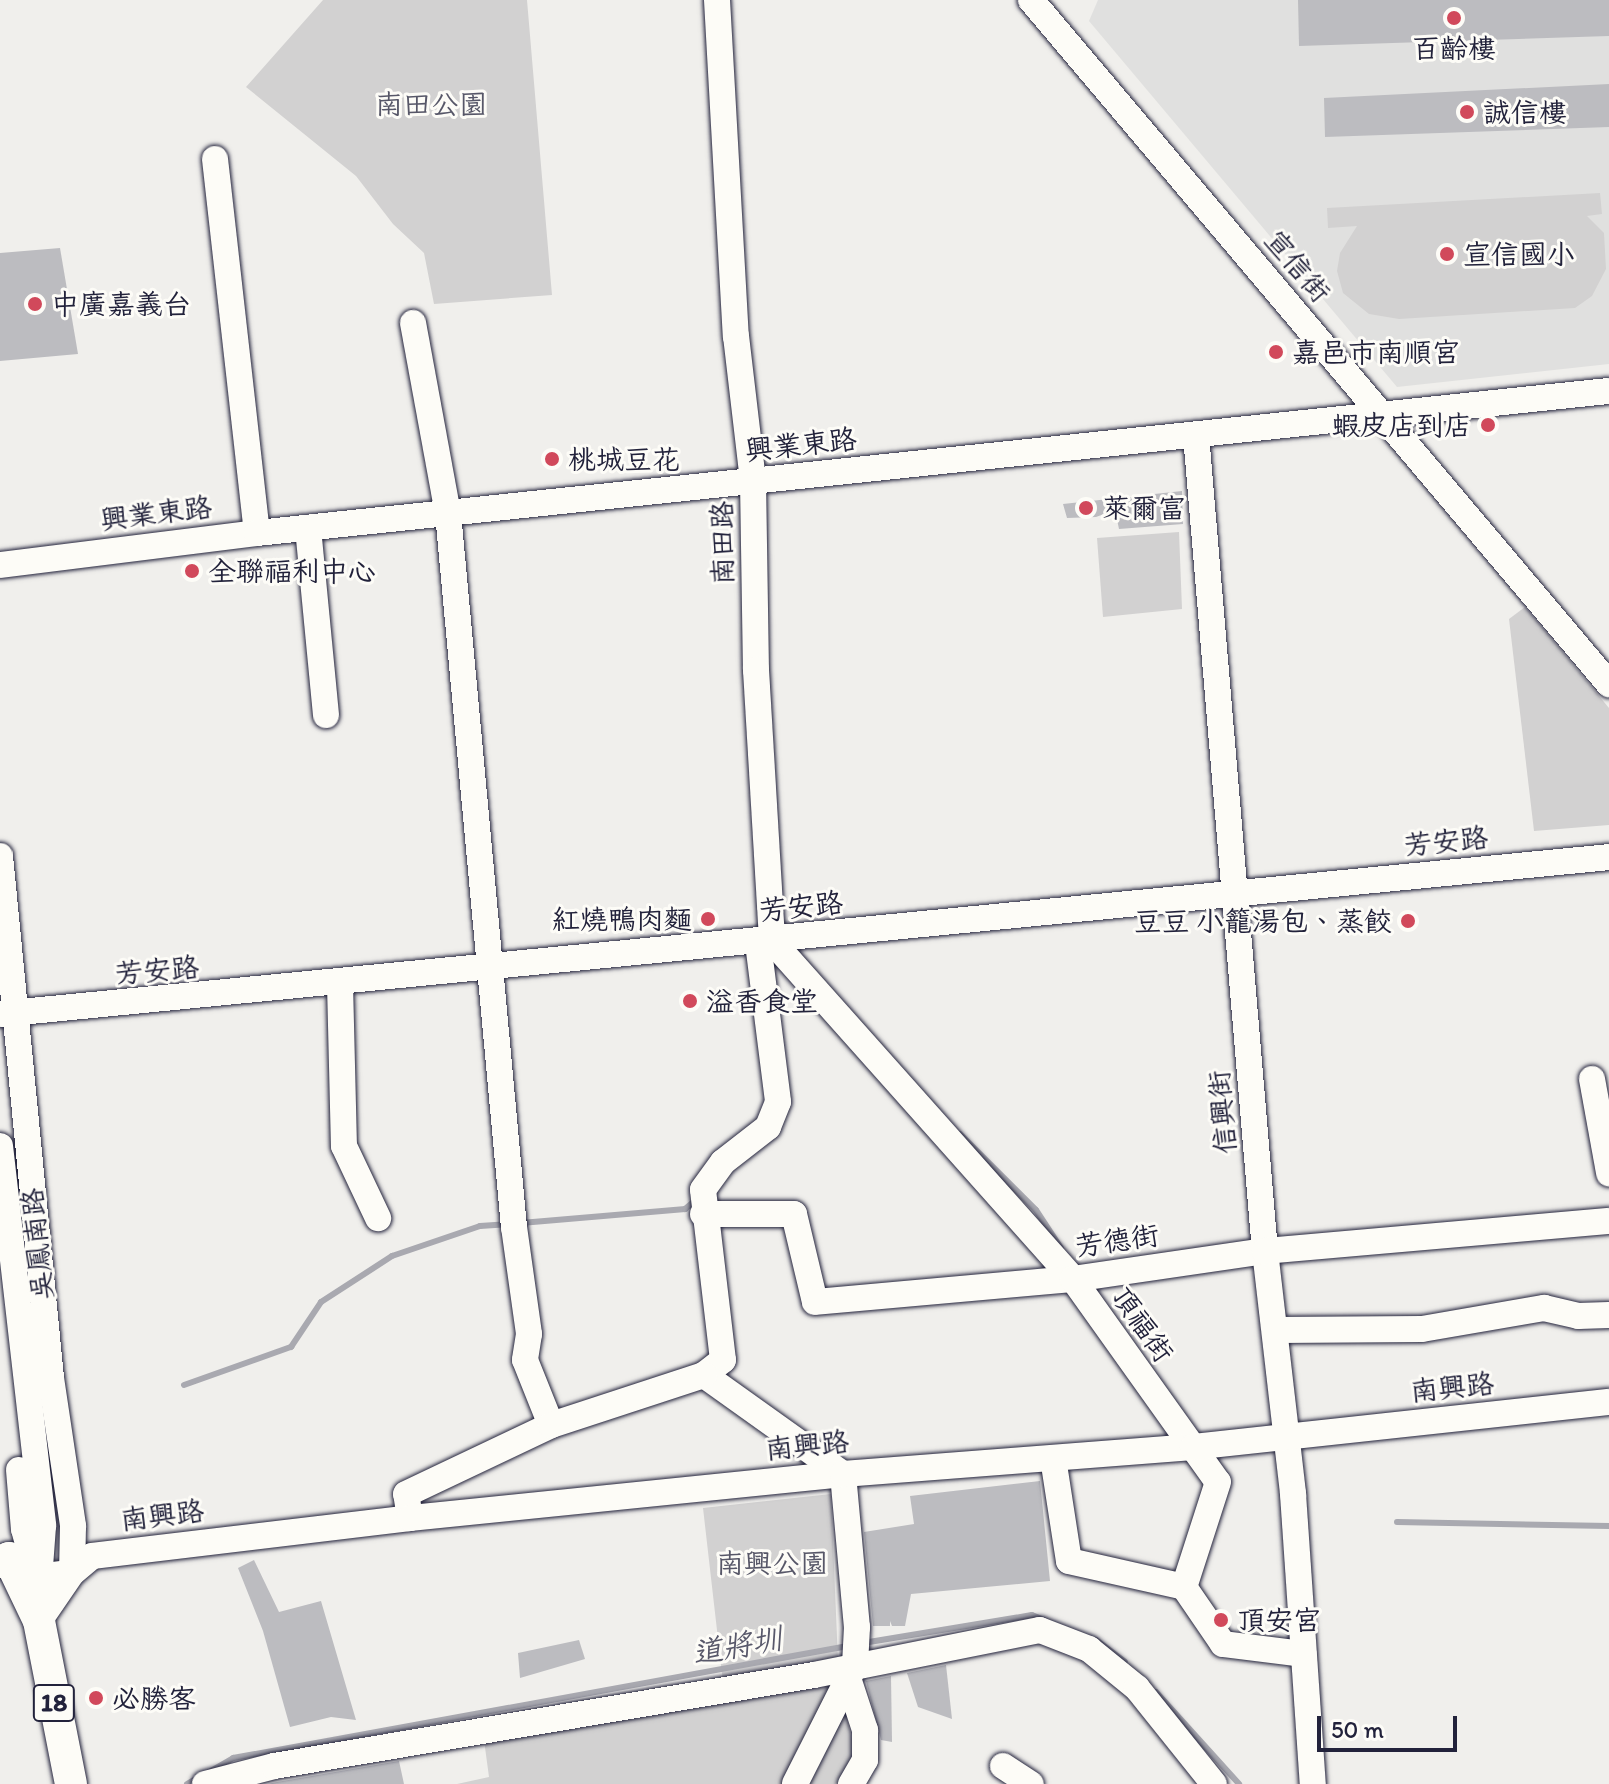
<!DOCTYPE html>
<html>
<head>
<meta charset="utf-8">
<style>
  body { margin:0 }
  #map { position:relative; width:1609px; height:1784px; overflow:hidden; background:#f0efec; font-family:Itim,"LXGW WenKai TC",sans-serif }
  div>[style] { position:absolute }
  .built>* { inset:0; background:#e0e0df }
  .green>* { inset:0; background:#d2d1d1 }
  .stream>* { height:6px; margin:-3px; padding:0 3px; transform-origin:3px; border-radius:3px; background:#a9a9b0 }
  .building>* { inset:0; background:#bcbcc0 }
  .roads { filter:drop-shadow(0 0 2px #22223b) drop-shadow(0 0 2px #22223b) }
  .minor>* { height:26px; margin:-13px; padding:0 13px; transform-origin:13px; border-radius:13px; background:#fdfcf7 }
  .major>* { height:32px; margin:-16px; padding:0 16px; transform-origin:16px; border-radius:16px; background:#fdfcf7 }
  .dots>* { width:22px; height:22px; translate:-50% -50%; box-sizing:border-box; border:4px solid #fdfcf7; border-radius:50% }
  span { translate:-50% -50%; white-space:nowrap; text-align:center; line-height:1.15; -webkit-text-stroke:6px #fdfcf7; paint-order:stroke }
  .shield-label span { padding:2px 6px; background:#fdfcf7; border:2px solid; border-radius:6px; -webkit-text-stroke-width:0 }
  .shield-label { font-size:26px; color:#22223b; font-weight:700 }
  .poi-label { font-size:28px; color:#22223b }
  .left { translate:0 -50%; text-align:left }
  .right { translate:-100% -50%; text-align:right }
  .park-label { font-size:28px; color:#575768 }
  .street-label { font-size:28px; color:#22223b }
  .water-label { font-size:30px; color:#58586a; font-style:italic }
  .scale { position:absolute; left:1317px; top:1716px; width:140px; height:36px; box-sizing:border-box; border:4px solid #22223b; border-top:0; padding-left:10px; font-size:24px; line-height:28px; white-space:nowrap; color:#22223b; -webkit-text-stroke:6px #fdfcf7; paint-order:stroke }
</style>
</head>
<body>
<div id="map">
  <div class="built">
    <i style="clip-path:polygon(1098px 0,1609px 0,1609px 364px,1397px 387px,1089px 21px)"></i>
  </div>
  <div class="green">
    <i style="clip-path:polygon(323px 0,527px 0,552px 295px,434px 304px,424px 253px,393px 224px,356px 176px,246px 87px)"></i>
    <i style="clip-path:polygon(1600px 193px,1602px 214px,1587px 216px,1604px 233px,1606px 269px,1592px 296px,1575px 308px,1399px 319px,1369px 314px,1343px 293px,1337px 271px,1340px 253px,1357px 226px,1328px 228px,1327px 208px)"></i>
    <i style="clip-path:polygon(1179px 532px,1182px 609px,1103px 617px,1097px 538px)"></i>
    <i style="clip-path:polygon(1525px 607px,1609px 708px,1609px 825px,1534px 831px,1509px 619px)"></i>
    <i style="clip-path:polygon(831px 1494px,839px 1685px,854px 1749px,845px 1776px,835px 1784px,457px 1784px,489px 1777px,484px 1740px,725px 1700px,703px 1508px)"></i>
  </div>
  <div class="stream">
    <i style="left:960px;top:1134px;width:107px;rotate:45deg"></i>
    <i style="left:1036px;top:1210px;width:45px;rotate:56.7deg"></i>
    <i style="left:521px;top:1223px;width:165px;rotate:-4.9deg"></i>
    <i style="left:685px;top:1209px;width:17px;rotate:-40deg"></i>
    <i style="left:184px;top:1385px;width:114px;rotate:-19.6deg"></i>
    <i style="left:291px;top:1347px;width:54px;rotate:-56.3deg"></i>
    <i style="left:321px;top:1302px;width:85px;rotate:-32.9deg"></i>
    <i style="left:392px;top:1256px;width:93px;rotate:-18.8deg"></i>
    <i style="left:480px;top:1226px;width:26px;rotate:-4deg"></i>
    <i style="left:1397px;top:1522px;width:212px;rotate:1.1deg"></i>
    <i style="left:1096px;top:1640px;width:36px;rotate:37deg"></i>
    <i style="left:863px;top:1643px;width:171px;rotate:-9.4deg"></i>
    <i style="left:1032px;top:1615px;width:13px;rotate:23deg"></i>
    <i style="left:1156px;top:1692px;width:124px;rotate:47.9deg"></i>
    <i style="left:209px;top:1772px;width:28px;rotate:-30deg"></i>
    <i style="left:233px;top:1758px;width:625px;rotate:-10.32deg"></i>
    <i style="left:187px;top:1784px;width:14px;rotate:-30deg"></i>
  </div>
  <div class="building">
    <i style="clip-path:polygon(1298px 0,1609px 0,1609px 36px,1299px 46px)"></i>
    <i style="clip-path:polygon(1609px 84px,1609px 127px,1325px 137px,1324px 98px)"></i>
    <i style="clip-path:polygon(60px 248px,78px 354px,0 361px,0 253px)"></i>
    <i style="clip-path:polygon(1182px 491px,1183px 524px,1119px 529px,1115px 510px,1096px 517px,1067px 518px,1063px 504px)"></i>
    <i style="clip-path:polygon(1040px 1481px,1050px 1581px,911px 1594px,905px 1626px,892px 1626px,890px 1621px,890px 1626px,873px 1626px,864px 1532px,914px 1524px,910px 1496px)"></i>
    <i style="clip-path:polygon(254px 1560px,279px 1612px,321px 1601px,356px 1720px,331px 1717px,290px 1727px,263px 1631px,238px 1568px)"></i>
    <i style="clip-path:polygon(579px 1640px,585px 1659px,520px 1678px,518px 1653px)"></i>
    <i style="clip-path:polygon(946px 1665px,952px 1719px,918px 1707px,907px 1673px)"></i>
    <i style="clip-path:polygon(891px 1676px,892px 1742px,881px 1740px,866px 1681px)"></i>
    <i style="clip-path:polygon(399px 1761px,404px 1784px,268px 1784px,277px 1782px)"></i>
  </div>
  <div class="roads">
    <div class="minor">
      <i style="left:717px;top:0;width:337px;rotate:86.8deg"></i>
      <i style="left:736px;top:336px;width:146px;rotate:83.3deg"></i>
      <i style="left:753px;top:481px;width:189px;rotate:89.1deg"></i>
      <i style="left:756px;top:670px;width:271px;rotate:86.6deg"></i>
      <i style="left:772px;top:941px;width:453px;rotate:48.3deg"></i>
      <i style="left:1073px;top:1279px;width:249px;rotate:54.5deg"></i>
      <i style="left:1218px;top:1482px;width:110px;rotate:107.9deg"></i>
      <i style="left:1184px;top:1587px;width:69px;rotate:55.6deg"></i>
      <i style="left:1223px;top:1644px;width:81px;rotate:7.1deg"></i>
      <i style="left:1031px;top:0;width:896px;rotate:49.8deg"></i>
      <i style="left:215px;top:159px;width:376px;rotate:83.6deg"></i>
      <i style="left:413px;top:323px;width:193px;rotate:79.6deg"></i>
      <i style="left:448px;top:513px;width:717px;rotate:84.72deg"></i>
      <i style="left:514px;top:1227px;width:108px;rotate:82deg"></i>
      <i style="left:529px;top:1334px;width:26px;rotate:99deg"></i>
      <i style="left:525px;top:1360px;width:70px;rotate:68.2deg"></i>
      <i style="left:1196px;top:435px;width:819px;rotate:85.17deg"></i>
      <i style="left:1265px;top:1251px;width:245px;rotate:83.4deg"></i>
      <i style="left:1293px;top:1494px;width:291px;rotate:86.1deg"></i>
      <i style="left:308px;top:528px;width:188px;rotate:84.5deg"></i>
      <i style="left:0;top:565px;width:259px;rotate:-7.1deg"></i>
      <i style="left:257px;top:533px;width:1359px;rotate:-6deg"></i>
      <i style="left:0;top:856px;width:524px;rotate:84.42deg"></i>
      <i style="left:51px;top:1378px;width:150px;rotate:81.5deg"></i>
      <i style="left:73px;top:1526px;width:47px;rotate:91.2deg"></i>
      <i style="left:72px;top:1573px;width:58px;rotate:124.5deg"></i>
      <i style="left:758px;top:943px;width:160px;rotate:82.8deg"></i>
      <i style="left:778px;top:1102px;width:27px;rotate:112deg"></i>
      <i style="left:768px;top:1127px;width:57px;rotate:142.1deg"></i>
      <i style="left:723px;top:1162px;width:34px;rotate:126deg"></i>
      <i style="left:703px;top:1190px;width:171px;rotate:83.3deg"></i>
      <i style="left:723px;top:1360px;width:24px;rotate:142deg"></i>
      <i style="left:704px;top:1375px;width:171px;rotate:35.5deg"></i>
      <i style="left:843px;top:1474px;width:154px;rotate:84.8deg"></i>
      <i style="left:857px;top:1627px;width:38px;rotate:93deg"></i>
      <i style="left:855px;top:1665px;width:133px;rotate:116.8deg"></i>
      <i style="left:340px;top:984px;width:162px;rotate:88.6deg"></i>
      <i style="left:344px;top:1146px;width:80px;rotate:64.7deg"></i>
      <i style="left:0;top:1014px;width:1617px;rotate:-5.57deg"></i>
      <i style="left:1592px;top:1079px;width:96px;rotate:79.7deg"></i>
      <i style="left:0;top:1146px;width:382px;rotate:83.5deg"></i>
      <i style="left:43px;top:1526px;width:68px;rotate:94.2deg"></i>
      <i style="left:703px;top:1214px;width:91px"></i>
      <i style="left:794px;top:1214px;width:90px;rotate:76.6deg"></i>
      <i style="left:815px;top:1302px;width:259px;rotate:-5.1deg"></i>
      <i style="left:1073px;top:1279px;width:194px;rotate:-8.3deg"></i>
      <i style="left:1265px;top:1251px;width:345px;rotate:-5deg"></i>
      <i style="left:1277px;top:1330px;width:145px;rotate:-0.4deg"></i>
      <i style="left:1422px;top:1329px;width:124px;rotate:-9.8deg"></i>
      <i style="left:1544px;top:1308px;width:35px;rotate:13deg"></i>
      <i style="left:1578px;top:1316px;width:31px;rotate:-2deg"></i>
      <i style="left:1053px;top:1458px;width:104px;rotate:81.2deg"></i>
      <i style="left:1069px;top:1561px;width:118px;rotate:12.7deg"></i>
      <i style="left:19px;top:1470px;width:59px;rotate:85.2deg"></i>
      <i style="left:24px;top:1529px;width:38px;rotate:75deg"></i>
      <i style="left:410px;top:1518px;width:24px;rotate:-99deg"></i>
      <i style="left:406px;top:1494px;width:161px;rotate:-25.4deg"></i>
      <i style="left:551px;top:1425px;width:161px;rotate:-18.1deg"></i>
      <i style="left:21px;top:1587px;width:19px;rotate:-32deg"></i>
      <i style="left:37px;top:1577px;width:35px;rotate:-7deg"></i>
      <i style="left:72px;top:1573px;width:26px;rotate:-40deg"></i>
      <i style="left:92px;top:1556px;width:320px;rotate:-6.8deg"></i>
      <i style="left:410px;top:1518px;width:435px;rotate:-5.8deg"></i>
      <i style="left:843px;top:1474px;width:351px;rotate:-4.4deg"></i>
      <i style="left:1193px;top:1447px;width:418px;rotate:-6.2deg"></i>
      <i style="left:849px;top:1681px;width:52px;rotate:71.9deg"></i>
      <i style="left:865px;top:1730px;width:30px;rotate:90deg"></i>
      <i style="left:865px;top:1760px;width:28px;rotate:120deg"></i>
      <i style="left:1003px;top:1766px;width:33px;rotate:33deg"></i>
      <i style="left:205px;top:1784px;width:71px;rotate:-14.6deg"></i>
      <i style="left:274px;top:1766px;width:548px;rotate:-9.57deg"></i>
      <i style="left:814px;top:1675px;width:230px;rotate:-11.3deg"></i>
      <i style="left:1040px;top:1630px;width:53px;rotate:21.2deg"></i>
      <i style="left:1089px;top:1649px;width:62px;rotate:39.1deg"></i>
      <i style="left:1137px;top:1688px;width:123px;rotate:51.3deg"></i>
    </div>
    <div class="major">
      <i style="left:0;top:1562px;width:10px;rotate:-24deg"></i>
      <i style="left:9px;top:1558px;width:70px;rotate:64.5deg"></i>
      <i style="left:39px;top:1621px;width:166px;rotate:78.9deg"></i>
    </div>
  </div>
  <div class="dots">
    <i style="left:1454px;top:18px;background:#d1495b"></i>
    <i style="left:1467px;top:112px;background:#d1495b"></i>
    <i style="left:1447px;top:254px;background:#d1495b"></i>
    <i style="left:35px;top:304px;background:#d1495b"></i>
    <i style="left:1276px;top:352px;background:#d1495b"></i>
    <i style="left:1488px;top:425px;background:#d1495b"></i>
    <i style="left:552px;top:459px;background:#d1495b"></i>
    <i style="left:1086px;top:508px;background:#d1495b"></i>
    <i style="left:192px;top:571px;background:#d1495b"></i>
    <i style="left:708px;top:919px;background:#d1495b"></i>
    <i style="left:1408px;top:921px;background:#d1495b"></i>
    <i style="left:690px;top:1001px;background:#d1495b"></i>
    <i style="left:1221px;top:1620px;background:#d1495b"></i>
    <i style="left:96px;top:1698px;background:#d1495b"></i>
  </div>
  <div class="shield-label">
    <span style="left:54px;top:1703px">18</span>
  </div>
  <div class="poi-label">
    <span style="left:1454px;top:48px">百齡樓</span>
    <span class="left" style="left:1483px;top:112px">誠信樓</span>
    <span class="left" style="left:1463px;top:254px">宣信國小</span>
    <span class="left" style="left:51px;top:304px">中廣嘉義台</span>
    <span class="left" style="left:1292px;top:352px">嘉邑市南順宮</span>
    <span class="right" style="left:1472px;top:425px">蝦皮店到店</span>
    <span class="left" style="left:568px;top:459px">桃城豆花</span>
    <span class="left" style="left:1102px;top:508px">萊爾富</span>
    <span class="left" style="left:208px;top:571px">全聯福利中心</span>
    <span class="right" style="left:692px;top:919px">紅燒鴨肉麵</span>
    <span class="right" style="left:1392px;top:921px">豆豆 小籠湯包、蒸餃</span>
    <span class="left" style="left:706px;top:1001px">溢香食堂</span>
    <span class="left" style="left:1237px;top:1620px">頂安宮</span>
    <span class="left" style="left:112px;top:1698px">必勝客</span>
  </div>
  <div class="park-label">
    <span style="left:431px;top:104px">南田公園</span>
    <span style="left:772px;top:1563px">南興公園</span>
  </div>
  <div class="street-label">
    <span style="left:1298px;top:266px;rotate:50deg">宣信街</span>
    <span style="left:801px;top:444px;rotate:-6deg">興業東路</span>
    <span style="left:156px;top:513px;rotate:-7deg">興業東路</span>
    <span style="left:722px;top:543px;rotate:-91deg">南田路</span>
    <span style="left:1446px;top:841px;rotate:-6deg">芳安路</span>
    <span style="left:801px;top:906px;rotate:-6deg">芳安路</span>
    <span style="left:157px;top:970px;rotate:-5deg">芳安路</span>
    <span style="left:1222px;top:1112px;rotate:-95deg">信興街</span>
    <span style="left:1117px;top:1240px;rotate:-8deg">芳德街</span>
    <span style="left:37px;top:1244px;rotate:-96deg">吳鳳南路</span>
    <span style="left:1143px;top:1324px;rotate:55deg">頂福街</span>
    <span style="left:1452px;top:1387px;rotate:-6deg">南興路</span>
    <span style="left:807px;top:1445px;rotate:-6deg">南興路</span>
    <span style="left:162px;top:1515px;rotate:-7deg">南興路</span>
  </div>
  <div class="water-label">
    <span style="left:737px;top:1646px;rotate:-10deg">道將圳</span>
  </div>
  <div class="scale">50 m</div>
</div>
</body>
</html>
